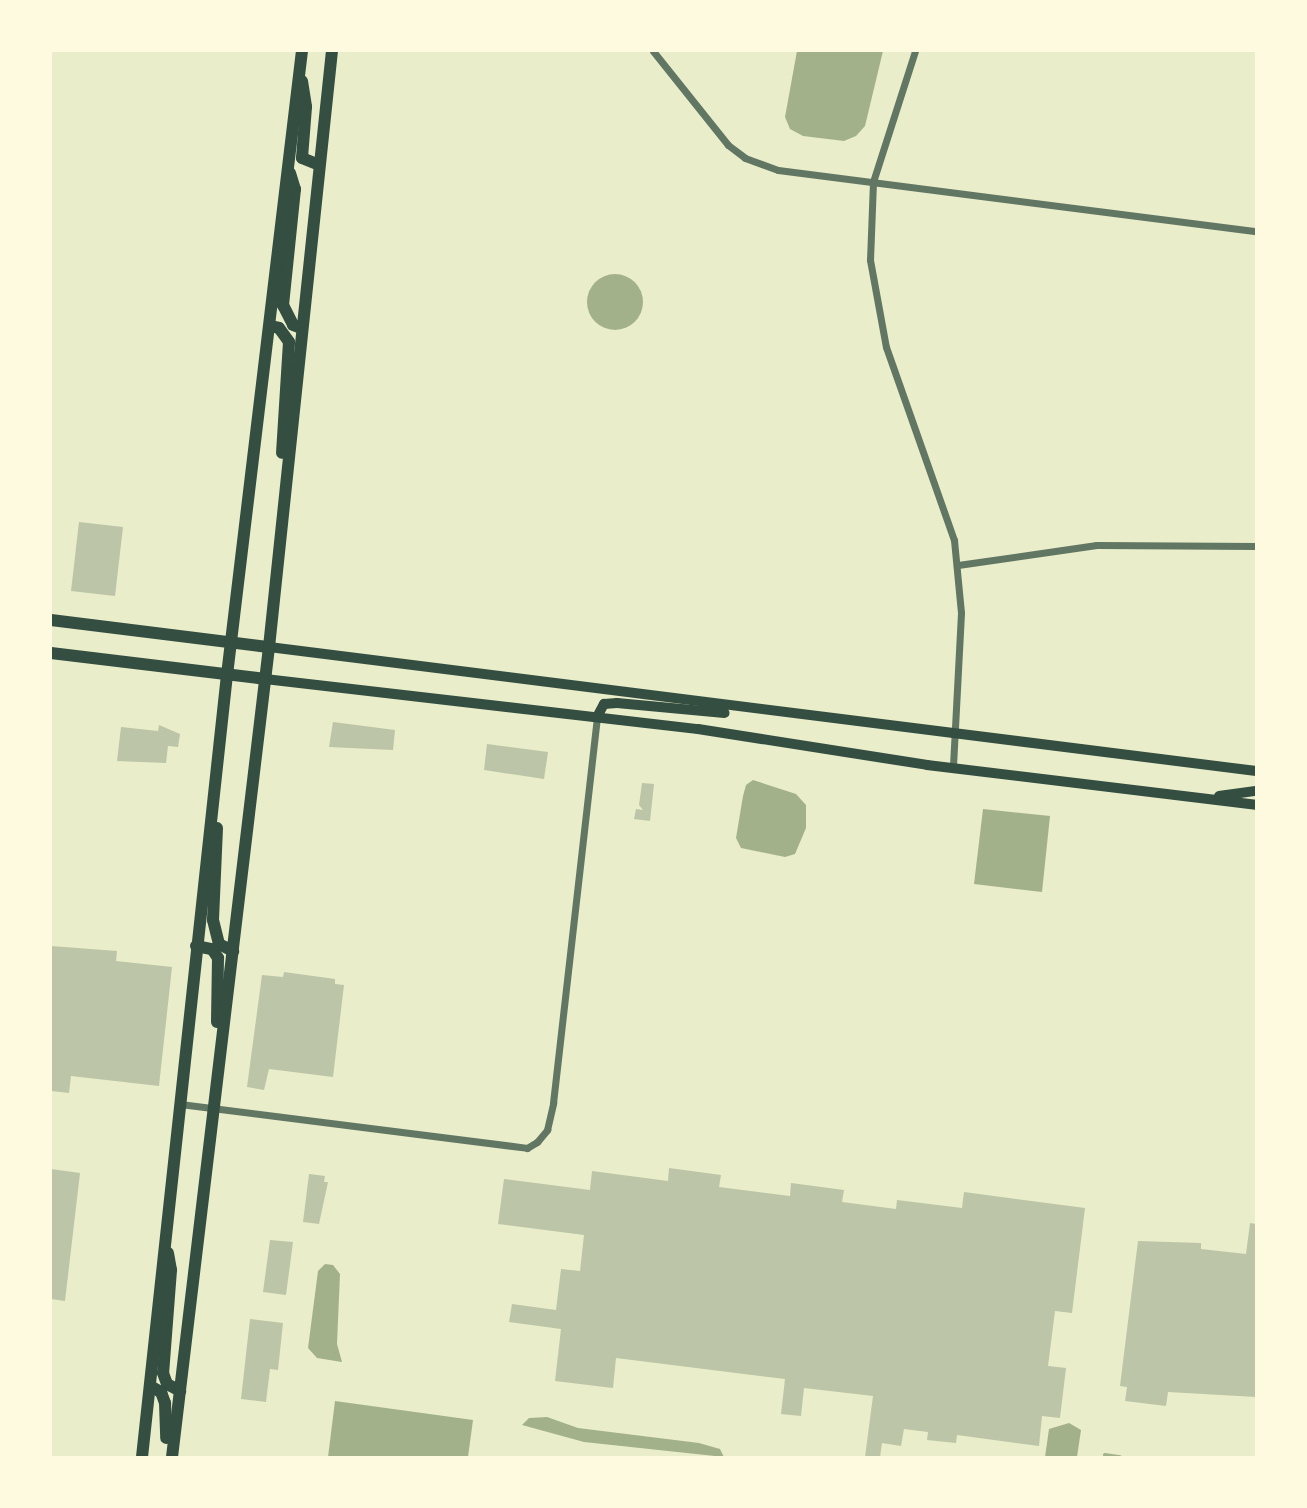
<!DOCTYPE html>
<html>
<head>
<meta charset="utf-8">
<style>
  body { margin:0 }
  #map { position:relative; width:1307px; height:1508px; overflow:hidden; background:#e9edc9; font-family:"Exo 2",sans-serif }
  div>[style] { position:absolute }
  .water>* { inset:0; background:#a3b18a }
  .round { border-radius:50% }
  .stream>* { height:3.5px; margin:-1.75px; padding:0 1.75px; transform-origin:1.75px; border-radius:1.75px; background:#a3b18a }
  .building>* { inset:0; background:#bcc5a7 }
  .minor>* { height:7px; margin:-3.5px; padding:0 3.5px; transform-origin:3.5px; border-radius:3.5px; background:#617663 }
  .secondary>* { height:10px; margin:-5px; padding:0 5px; transform-origin:5px; border-radius:5px; background:#344e41 }
  .primary>* { height:12px; margin:-6px; padding:0 6px; transform-origin:6px; border-radius:6px; background:#344e41 }
  span { translate:-50% -50%; white-space:nowrap; text-align:center; line-height:1.15; -webkit-text-stroke:7px #fefae0; paint-order:stroke }
  .frame { position:absolute; inset:0; border:52px solid #fefae0; pointer-events:none }
</style>
</head>
<body>
<div id="map">
  <div class="water">
    <i style="clip-path:polygon(797px 51px,883px 51px,865px 126px,856px 136px,844px 141px,803px 136px,790px 129px,785px 117px)"></i>
    <i class="round" style="left:587px;top:274px;width:56px;height:56px"></i>
    <i style="clip-path:polygon(753px 780px,796px 794px,806px 805px,806px 828px,795px 854px,785px 857px,741px 848px,736px 838px,743px 796px,746px 785px)"></i>
    <i style="clip-path:polygon(983px 809px,1050px 816px,1042px 892px,974px 884px)"></i>
    <i style="clip-path:polygon(325px 1264px,333px 1265px,340px 1274px,337px 1344px,342px 1362px,317px 1358px,308px 1348px,318px 1271px)"></i>
    <i style="clip-path:polygon(335px 1401px,473px 1420px,468px 1457px,328px 1457px)"></i>
    <i style="clip-path:polygon(547px 1417px,578px 1428px,699px 1443px,720px 1449px,724px 1457px,584px 1442px,522px 1425px,529px 1418px)"></i>
    <i style="clip-path:polygon(1069px 1423px,1081px 1430px,1077px 1457px,1045px 1457px,1049px 1429px)"></i>
  </div>
  <div class="stream">
    <i style="left:1105px;top:1455px;width:15px;rotate:8deg"></i>
  </div>
  <div class="building">
    <i style="clip-path:polygon(79px 522px,123px 527px,115px 596px,71px 591px)"></i>
    <i style="clip-path:polygon(333px 722px,395px 730px,393px 750px,329px 747px)"></i>
    <i style="clip-path:polygon(159px 725px,180px 734px,178px 747px,168px 746px,166px 763px,117px 761px,121px 727px,158px 731px)"></i>
    <i style="clip-path:polygon(487px 744px,548px 752px,544px 779px,484px 770px)"></i>
    <i style="clip-path:polygon(642px 783px,654px 784px,650px 821px,634px 819px,636px 809px,643px 810px,639px 805px)"></i>
    <i style="clip-path:polygon(51px 946px,117px 951px,116px 961px,172px 967px,159px 1086px,71px 1076px,69px 1093px,51px 1091px)"></i>
    <i style="clip-path:polygon(284px 972px,335px 979px,335px 984px,344px 985px,333px 1077px,269px 1069px,264px 1090px,247px 1087px,262px 975px,283px 977px)"></i>
    <i style="clip-path:polygon(669px 1168px,721px 1175px,719px 1187px,790px 1196px,791px 1183px,844px 1190px,842px 1202px,896px 1209px,897px 1200px,962px 1208px,964px 1192px,1085px 1208px,1072px 1313px,1055px 1311px,1048px 1366px,1066px 1368px,1060px 1418px,1042px 1416px,1039px 1446px,957px 1435px,956px 1443px,927px 1440px,928px 1432px,904px 1429px,901px 1446px,882px 1443px,880px 1457px,865px 1457px,873px 1396px,804px 1388px,801px 1416px,781px 1414px,785px 1379px,616px 1358px,613px 1388px,555px 1381px,561px 1329px,509px 1322px,512px 1304px,556px 1310px,561px 1269px,580px 1271px,584px 1235px,498px 1224px,504px 1179px,590px 1190px,592px 1171px,668px 1181px)"></i>
    <i style="clip-path:polygon(51px 1169px,80px 1173px,65px 1301px,51px 1299px)"></i>
    <i style="clip-path:polygon(309px 1174px,325px 1176px,324px 1182px,328px 1182px,319px 1224px,303px 1222px)"></i>
    <i style="clip-path:polygon(1250px 1223px,1256px 1224px,1256px 1397px,1168px 1392px,1166px 1406px,1125px 1401px,1127px 1387px,1120px 1386px,1138px 1241px,1201px 1243px,1201px 1249px,1246px 1254px)"></i>
    <i style="clip-path:polygon(270px 1240px,293px 1242px,286px 1295px,263px 1292px)"></i>
    <i style="clip-path:polygon(250px 1319px,283px 1323px,278px 1370px,270px 1369px,266px 1402px,241px 1399px)"></i>
  </div>
  <div class="minor">
    <i style="left:653px;top:51px;width:120px;rotate:51.4deg"></i>
    <i style="left:728px;top:145px;width:21px;rotate:37deg"></i>
    <i style="left:745px;top:158px;width:35px;rotate:20deg"></i>
    <i style="left:778px;top:170px;width:482px;rotate:7.3deg"></i>
    <i style="left:915px;top:51px;width:138px;rotate:107.8deg"></i>
    <i style="left:873px;top:182px;width:78px;rotate:92.2deg"></i>
    <i style="left:870px;top:260px;width:88px;rotate:79.6deg"></i>
    <i style="left:886px;top:347px;width:205px;rotate:70.6deg"></i>
    <i style="left:954px;top:540px;width:73px;rotate:84.5deg"></i>
    <i style="left:961px;top:613px;width:155px;rotate:93deg"></i>
    <i style="left:958px;top:565px;width:140px;rotate:-8.2deg"></i>
    <i style="left:1097px;top:545px;width:159px;rotate:0.4deg"></i>
    <i style="left:180px;top:1104px;width:350px;rotate:7.2deg"></i>
    <i style="left:527px;top:1148px;width:12px;rotate:-31deg"></i>
    <i style="left:537px;top:1142px;width:16px;rotate:-50deg"></i>
    <i style="left:547px;top:1130px;width:28px;rotate:-77deg"></i>
    <i style="left:553px;top:1103px;width:388px;rotate:-83.5deg"></i>
  </div>
  <div class="secondary">
    <i style="left:269px;top:647px;width:995px;rotate:7.16deg"></i>
    <i style="left:265px;top:679px;width:436px;rotate:6.6deg"></i>
    <i style="left:698px;top:729px;width:232px;rotate:8.9deg"></i>
    <i style="left:927px;top:765px;width:331px;rotate:6.9deg"></i>
    <i style="left:597px;top:717px;width:15px;rotate:-62deg"></i>
    <i style="left:604px;top:704px;width:13px;rotate:-4deg"></i>
    <i style="left:617px;top:703px;width:108px;rotate:5.3deg"></i>
    <i style="left:1219px;top:796px;width:37px;rotate:-8deg"></i>
  </div>
  <div class="primary">
    <i style="left:302px;top:81px;width:26px;rotate:81deg"></i>
    <i style="left:306px;top:107px;width:51px;rotate:94.5deg"></i>
    <i style="left:302px;top:158px;width:18px;rotate:22deg"></i>
    <i style="left:290px;top:173px;width:17px;rotate:73deg"></i>
    <i style="left:295px;top:189px;width:117px;rotate:95.9deg"></i>
    <i style="left:283px;top:305px;width:22px;rotate:63deg"></i>
    <i style="left:293px;top:325px;width:9px;rotate:21deg"></i>
    <i style="left:271px;top:326px;width:8px;rotate:14deg"></i>
    <i style="left:279px;top:328px;width:17px;rotate:54deg"></i>
    <i style="left:289px;top:342px;width:111px;rotate:93.6deg"></i>
    <i style="left:51px;top:620px;width:220px;rotate:7.1deg"></i>
    <i style="left:51px;top:653px;width:216px;rotate:6.9deg"></i>
    <i style="left:217px;top:828px;width:92px;rotate:92.5deg"></i>
    <i style="left:213px;top:920px;width:25px;rotate:76deg"></i>
    <i style="left:219px;top:944px;width:16px;rotate:27deg"></i>
    <i style="left:196px;top:946px;width:16px;rotate:11deg"></i>
    <i style="left:212px;top:949px;width:11px;rotate:56deg"></i>
    <i style="left:218px;top:958px;width:64px;rotate:90.9deg"></i>
    <i style="left:168px;top:1253px;width:17px;rotate:80deg"></i>
    <i style="left:171px;top:1270px;width:103px;rotate:94.4deg"></i>
    <i style="left:163px;top:1373px;width:12px;rotate:70deg"></i>
    <i style="left:167px;top:1384px;width:15px;rotate:28deg"></i>
    <i style="left:150px;top:1386px;width:13px;rotate:29deg"></i>
    <i style="left:161px;top:1392px;width:12px;rotate:70deg"></i>
    <i style="left:165px;top:1403px;width:35px;rotate:88deg"></i>
    <i style="left:142px;top:1457px;width:787px;rotate:-83.8deg"></i>
    <i style="left:227px;top:675px;width:628px;rotate:-83.15deg"></i>
    <i style="left:172px;top:1457px;width:816px;rotate:-83.17deg"></i>
    <i style="left:269px;top:647px;width:599px;rotate:-83.97deg"></i>
  </div>
  <div class="frame"></div>
</div>
</body>
</html>
